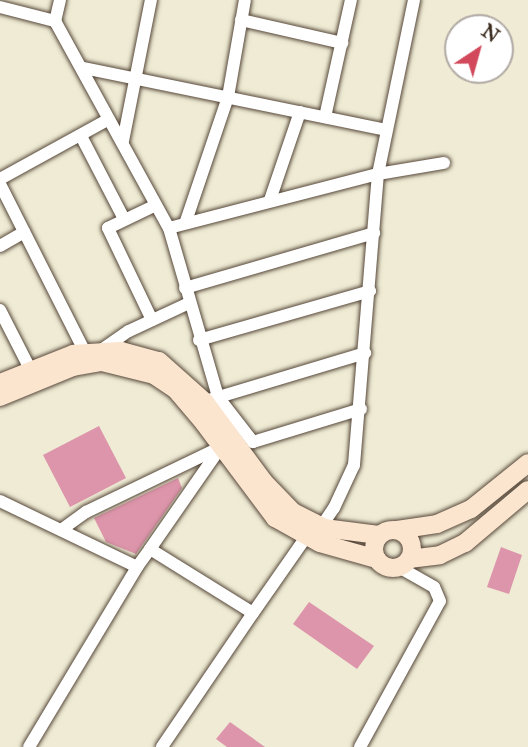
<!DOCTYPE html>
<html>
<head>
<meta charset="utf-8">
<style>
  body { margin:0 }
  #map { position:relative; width:528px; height:747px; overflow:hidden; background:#efebd4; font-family:"IM FELL Great Primer",serif }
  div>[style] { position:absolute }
  .building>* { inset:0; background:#dd95ab }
  .roads { filter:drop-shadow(0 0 2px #564739) drop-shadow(0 0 2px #564739) }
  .minor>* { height:12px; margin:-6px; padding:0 6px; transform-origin:6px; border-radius:6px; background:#fff }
  .secondary>* { height:18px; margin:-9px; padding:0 9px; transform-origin:9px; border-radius:9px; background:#fbe5cf }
  .secondary>.ring { margin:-9px; padding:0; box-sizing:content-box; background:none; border:18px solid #fbe5cf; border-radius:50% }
  span { translate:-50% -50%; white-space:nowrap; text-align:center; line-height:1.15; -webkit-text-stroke:7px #fff; paint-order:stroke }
  .north { position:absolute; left:444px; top:14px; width:70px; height:70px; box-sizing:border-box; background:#fff; border:2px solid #b1aaa5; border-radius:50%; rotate:36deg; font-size:19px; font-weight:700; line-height:28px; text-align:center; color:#3b2a1e }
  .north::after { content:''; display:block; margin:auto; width:24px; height:32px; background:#d1495b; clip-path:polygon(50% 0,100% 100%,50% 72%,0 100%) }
</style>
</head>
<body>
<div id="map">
  <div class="building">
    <i style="clip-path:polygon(99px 426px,126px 478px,70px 507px,43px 455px)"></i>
    <i style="clip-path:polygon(178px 478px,182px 488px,136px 554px,106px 542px,94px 518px)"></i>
    <i style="clip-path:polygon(501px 547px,522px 555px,509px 594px,487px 587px)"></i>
    <i style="clip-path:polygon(309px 602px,374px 646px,357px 669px,293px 624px)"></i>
    <i style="clip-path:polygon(230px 722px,265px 747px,227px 747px,216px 739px)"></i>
  </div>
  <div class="roads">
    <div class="minor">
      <i style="left:60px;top:0;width:22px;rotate:103deg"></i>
      <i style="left:55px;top:21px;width:236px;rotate:61.2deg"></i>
      <i style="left:169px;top:228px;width:176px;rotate:73.8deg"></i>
      <i style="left:218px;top:397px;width:57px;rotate:52.1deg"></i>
      <i style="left:253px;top:442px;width:113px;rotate:-17deg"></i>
      <i style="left:0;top:7px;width:57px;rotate:14.3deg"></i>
      <i style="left:241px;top:20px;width:104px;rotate:12.8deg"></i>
      <i style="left:84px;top:68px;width:307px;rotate:11.6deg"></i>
      <i style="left:325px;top:117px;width:120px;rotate:-77.5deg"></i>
      <i style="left:81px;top:136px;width:91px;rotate:62.6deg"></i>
      <i style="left:123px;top:141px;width:144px;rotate:-78.8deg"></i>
      <i style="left:0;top:179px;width:124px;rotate:-28.8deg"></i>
      <i style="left:0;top:184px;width:188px;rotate:63.2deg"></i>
      <i style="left:270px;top:200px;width:93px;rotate:-71.2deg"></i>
      <i style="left:186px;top:221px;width:131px;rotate:-71.3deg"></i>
      <i style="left:228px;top:97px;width:98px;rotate:-80.1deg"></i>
      <i style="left:169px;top:228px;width:216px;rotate:-14.5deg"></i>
      <i style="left:378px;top:174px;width:67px;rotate:-9.5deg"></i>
      <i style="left:0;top:246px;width:28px;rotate:-30deg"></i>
      <i style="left:185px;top:288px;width:197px;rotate:-16.2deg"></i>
      <i style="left:0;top:310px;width:66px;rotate:63deg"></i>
      <i style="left:152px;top:320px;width:102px;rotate:-115.6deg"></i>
      <i style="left:108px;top:228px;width:53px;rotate:-25.6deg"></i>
      <i style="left:199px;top:340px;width:178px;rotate:-16deg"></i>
      <i style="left:100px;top:351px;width:35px;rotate:-35deg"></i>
      <i style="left:129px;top:331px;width:66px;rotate:-25deg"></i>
      <i style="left:212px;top:399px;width:160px;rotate:-16.7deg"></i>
      <i style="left:0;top:501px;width:152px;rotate:25.7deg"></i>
      <i style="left:137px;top:567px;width:22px;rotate:-54deg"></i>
      <i style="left:150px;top:549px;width:121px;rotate:31.9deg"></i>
      <i style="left:253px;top:613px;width:162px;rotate:124.2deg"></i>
      <i style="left:61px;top:530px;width:31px;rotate:-36deg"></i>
      <i style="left:86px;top:512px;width:150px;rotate:-25.7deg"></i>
      <i style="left:150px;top:549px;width:124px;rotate:-55.2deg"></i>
      <i style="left:253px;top:613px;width:93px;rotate:-55.1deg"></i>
      <i style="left:306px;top:537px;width:18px;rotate:-34deg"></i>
      <i style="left:321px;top:527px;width:23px;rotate:-56deg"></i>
      <i style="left:334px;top:508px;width:47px;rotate:-65.1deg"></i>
      <i style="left:354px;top:465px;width:292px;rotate:-85.3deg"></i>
      <i style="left:378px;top:174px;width:178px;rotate:-78.3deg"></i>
      <i style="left:29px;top:747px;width:210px;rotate:-59deg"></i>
      <i style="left:360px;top:747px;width:166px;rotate:-61.3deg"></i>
      <i style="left:440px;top:601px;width:15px;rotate:-113deg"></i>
      <i style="left:434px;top:587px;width:40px;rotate:-150.3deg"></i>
    </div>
    <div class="secondary">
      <i style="left:0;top:383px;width:79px;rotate:-21.7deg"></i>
      <i style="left:73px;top:354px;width:48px;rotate:-3.6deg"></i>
      <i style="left:121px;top:351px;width:39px;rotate:15deg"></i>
      <i style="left:159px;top:361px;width:62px;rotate:41.7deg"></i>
      <i style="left:205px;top:402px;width:99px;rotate:53.6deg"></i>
      <i style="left:264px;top:482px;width:42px;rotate:46deg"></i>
      <i style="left:293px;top:512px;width:35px;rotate:27deg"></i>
      <i style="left:324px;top:528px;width:55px;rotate:7.3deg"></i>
      <i style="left:0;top:397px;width:79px;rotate:-22.3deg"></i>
      <i style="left:73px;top:367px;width:29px;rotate:-10deg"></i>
      <i style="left:102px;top:362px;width:54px;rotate:14deg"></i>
      <i style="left:154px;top:375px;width:27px;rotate:34deg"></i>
      <i style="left:176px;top:390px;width:43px;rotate:49.7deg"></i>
      <i style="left:204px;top:423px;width:119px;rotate:53.2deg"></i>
      <i style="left:275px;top:518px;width:51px;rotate:29.1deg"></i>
      <i style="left:320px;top:543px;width:59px;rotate:15.7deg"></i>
      <i class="ring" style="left:374px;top:530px;width:20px;height:20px"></i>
      <i style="left:397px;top:530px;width:40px;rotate:-8.5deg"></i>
      <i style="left:437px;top:524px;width:37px;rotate:-24deg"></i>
      <i style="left:471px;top:509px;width:73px;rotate:-38.9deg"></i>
      <i style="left:409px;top:559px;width:31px;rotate:-7deg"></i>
      <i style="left:440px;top:555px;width:28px;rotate:-26deg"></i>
      <i style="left:465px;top:543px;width:82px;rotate:-40.1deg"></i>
    </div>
  </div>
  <div class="north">N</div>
</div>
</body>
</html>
